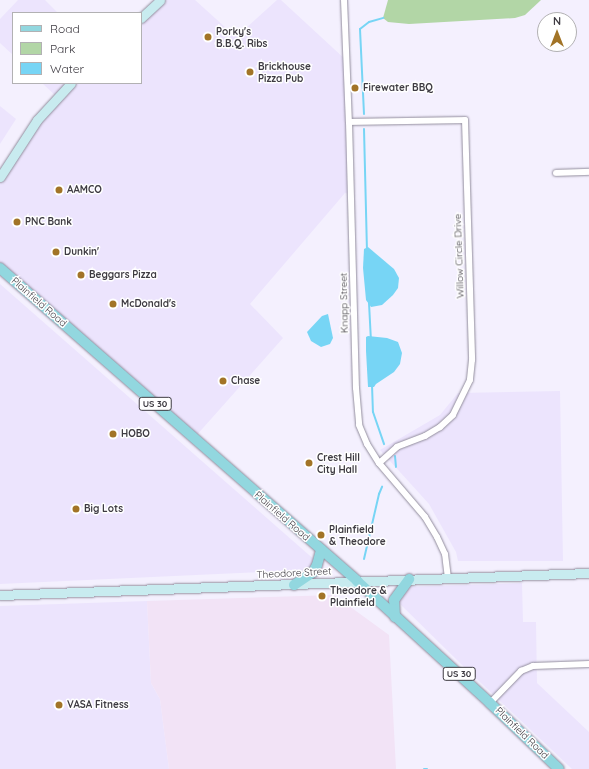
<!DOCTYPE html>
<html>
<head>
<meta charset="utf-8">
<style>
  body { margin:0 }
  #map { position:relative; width:589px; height:769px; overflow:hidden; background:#f4f0fe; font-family:Quicksand,sans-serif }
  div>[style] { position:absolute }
  .built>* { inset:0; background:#ece4fd }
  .education>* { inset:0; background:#f2e3f6 }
  .green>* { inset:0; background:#b2d6a6 }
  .water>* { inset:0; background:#77d5f5 }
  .stream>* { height:2px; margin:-1px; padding:0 1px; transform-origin:1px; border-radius:1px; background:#77d5f5 }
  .roads { filter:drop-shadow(0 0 1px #928d9d) drop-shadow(0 0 1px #928d9d) }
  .street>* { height:6px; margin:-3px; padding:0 3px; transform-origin:3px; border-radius:3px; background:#fff }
  .secondary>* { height:9px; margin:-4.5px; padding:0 4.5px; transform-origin:4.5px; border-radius:4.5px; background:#c8ebef }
  .primary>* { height:10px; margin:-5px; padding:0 5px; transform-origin:5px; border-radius:5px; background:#92d7df }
  .dots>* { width:11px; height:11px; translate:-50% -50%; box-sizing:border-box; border:2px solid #fff; border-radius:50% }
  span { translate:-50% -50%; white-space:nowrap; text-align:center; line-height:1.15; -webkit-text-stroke:3px #fff; paint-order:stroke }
  .shield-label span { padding:1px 3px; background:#fff; border:1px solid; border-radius:3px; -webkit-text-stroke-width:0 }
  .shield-label { font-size:9px; color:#3e3b42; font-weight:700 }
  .poi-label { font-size:10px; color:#3e3b42; font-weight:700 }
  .left { translate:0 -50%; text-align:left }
  .street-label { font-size:10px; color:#3e3b42 }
  .legend { position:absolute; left:12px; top:12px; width:130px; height:72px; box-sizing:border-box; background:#fff; border:1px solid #b2b1b3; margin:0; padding:5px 7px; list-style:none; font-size:12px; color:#3e3b42 }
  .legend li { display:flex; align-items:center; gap:8px; height:20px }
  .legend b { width:20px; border:1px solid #b2b1b3 }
  .north { position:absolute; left:537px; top:12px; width:40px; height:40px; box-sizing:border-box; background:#fff; border:1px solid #b2b1b3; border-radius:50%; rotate:0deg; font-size:11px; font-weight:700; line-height:16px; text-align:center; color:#3e3b42 }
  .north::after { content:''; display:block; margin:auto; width:14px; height:18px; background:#a27427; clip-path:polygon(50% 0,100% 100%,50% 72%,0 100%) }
</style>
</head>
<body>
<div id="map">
  <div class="built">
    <i style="clip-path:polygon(18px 0,45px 0,58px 13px,13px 13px,13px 55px,0 43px,0 19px)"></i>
    <i style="clip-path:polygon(163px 0,195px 0,236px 37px,277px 0,281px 0,346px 60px,350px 194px,345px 193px,250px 304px,283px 338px,195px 437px,0 265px,0 183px,3px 177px,24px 143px,73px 83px,141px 83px,141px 21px)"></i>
    <i style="clip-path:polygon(42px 83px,69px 83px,57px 97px)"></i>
    <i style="clip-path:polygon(0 106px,16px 119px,0 144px)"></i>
    <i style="clip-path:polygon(0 284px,325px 569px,0 584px)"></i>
    <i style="clip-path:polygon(560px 391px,563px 561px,458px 561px,456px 552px,429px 504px,380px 450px,440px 415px,458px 393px)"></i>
    <i style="clip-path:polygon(522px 583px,523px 622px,536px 622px,537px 683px,589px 732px,589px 769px,572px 769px,462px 665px,397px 601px,396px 587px)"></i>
    <i style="clip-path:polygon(147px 601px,151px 683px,160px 699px,169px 769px,0 769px,0 606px)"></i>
  </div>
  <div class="education">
    <i style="clip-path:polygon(334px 595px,389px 635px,396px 769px,169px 769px,160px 699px,151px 683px,147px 601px)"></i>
  </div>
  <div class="green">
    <i style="clip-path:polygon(388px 0,541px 0,525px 15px,515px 18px,409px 24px,388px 22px,383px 18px)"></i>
  </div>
  <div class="water">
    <i style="clip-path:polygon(368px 247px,394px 269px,399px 278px,398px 288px,393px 295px,382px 305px,371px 307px,366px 300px,363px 268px,364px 249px)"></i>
    <i style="clip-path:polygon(328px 314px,333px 338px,330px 344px,321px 347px,311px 341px,307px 332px,322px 316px)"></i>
    <i style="clip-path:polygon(368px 336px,387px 338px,398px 342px,402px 353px,400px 364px,394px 372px,376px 384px,374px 387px,368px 387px,366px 351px,366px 337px)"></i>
  </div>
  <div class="stream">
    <i style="left:364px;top:114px;width:85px;rotate:-92.7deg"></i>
    <i style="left:360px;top:29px;width:11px;rotate:-38deg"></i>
    <i style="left:369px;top:22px;width:15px;rotate:-16deg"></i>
    <i style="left:364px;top:129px;width:119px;rotate:88.6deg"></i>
    <i style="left:369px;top:303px;width:35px;rotate:87deg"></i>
    <i style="left:372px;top:385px;width:27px;rotate:88deg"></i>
    <i style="left:373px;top:412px;width:34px;rotate:71deg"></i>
    <i style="left:395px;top:456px;width:11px;rotate:85deg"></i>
    <i style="left:364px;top:559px;width:67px;rotate:-77deg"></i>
    <i style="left:379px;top:494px;width:8px;rotate:-67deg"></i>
    <i style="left:424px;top:769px;width:3px"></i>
  </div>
  <div class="roads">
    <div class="street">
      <i style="left:344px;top:0;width:122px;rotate:87.7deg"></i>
      <i style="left:349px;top:122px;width:266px;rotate:88.5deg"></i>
      <i style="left:356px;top:388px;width:37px;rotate:85deg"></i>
      <i style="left:359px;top:425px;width:21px;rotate:67deg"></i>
      <i style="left:367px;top:444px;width:22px;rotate:58deg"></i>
      <i style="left:379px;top:463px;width:71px;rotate:49.6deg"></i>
      <i style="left:425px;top:517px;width:23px;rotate:59deg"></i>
      <i style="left:437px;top:537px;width:19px;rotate:65deg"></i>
      <i style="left:445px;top:554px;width:24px;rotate:83deg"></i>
      <i style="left:349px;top:122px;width:116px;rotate:-1deg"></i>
      <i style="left:465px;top:120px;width:240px;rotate:88.3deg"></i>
      <i style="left:472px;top:360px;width:20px;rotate:96deg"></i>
      <i style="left:470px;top:380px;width:39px;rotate:116deg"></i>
      <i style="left:453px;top:415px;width:18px;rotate:137deg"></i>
      <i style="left:440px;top:427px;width:17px;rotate:149deg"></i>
      <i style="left:425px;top:436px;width:30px;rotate:159deg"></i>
      <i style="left:397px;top:447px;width:24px;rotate:138deg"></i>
      <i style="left:556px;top:173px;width:33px;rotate:-2deg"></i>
      <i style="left:490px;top:703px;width:45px;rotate:-45.9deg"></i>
      <i style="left:521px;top:671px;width:13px;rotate:-23deg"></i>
      <i style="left:533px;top:666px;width:56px;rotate:-2deg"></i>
    </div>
    <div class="secondary">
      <i style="left:141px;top:18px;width:26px;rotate:-43deg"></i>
      <i style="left:0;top:177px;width:68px;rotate:-57deg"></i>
      <i style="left:37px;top:120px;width:50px;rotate:-47.4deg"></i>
      <i style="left:0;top:595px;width:589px;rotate:-2.14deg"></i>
    </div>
    <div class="primary">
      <i style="left:0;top:268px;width:475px;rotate:41.2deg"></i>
      <i style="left:357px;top:581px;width:180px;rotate:42.5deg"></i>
      <i style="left:490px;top:703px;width:95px;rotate:43.7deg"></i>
      <i style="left:294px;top:585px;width:23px;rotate:-34deg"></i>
      <i style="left:313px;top:572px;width:8px;rotate:-60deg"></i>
      <i style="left:317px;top:565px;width:16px;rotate:-75deg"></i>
      <i style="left:395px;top:617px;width:17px;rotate:-93deg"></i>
      <i style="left:394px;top:600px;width:26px;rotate:-54deg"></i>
    </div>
  </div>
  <div class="dots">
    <i style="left:208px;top:37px;background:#a27427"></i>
    <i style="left:250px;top:72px;background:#a27427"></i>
    <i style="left:355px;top:88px;background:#a27427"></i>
    <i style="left:59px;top:190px;background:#a27427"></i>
    <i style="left:17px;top:222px;background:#a27427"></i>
    <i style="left:56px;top:252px;background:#a27427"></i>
    <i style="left:81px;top:275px;background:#a27427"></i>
    <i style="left:113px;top:304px;background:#a27427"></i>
    <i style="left:223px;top:381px;background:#a27427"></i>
    <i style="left:113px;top:434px;background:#a27427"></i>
    <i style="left:309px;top:463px;background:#a27427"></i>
    <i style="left:76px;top:509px;background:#a27427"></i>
    <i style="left:321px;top:535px;background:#a27427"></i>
    <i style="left:322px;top:596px;background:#a27427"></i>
    <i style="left:59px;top:705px;background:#a27427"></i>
  </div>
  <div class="shield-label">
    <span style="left:155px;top:404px">US 30</span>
    <span style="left:459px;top:674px">US 30</span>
  </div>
  <div class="poi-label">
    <span class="left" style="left:216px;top:37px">Porky's<br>B.B.Q. Ribs</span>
    <span class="left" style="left:258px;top:72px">Brickhouse<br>Pizza Pub</span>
    <span class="left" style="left:363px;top:88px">Firewater BBQ</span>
    <span class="left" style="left:67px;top:190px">AAMCO</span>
    <span class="left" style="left:25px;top:222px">PNC Bank</span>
    <span class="left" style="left:64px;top:252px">Dunkin'</span>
    <span class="left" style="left:89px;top:275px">Beggars Pizza</span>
    <span class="left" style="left:121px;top:304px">McDonald's</span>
    <span class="left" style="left:231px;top:381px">Chase</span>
    <span class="left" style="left:121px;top:434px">HOBO</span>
    <span class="left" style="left:317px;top:463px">Crest Hill<br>City Hall</span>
    <span class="left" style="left:84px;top:509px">Big Lots</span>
    <span class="left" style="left:329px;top:535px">Plainfield<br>&amp; Theodore</span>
    <span class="left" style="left:330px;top:596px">Theodore &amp;<br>Plainfield</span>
    <span class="left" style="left:67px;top:705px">VASA Fitness</span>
  </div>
  <div class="street-label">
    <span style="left:459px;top:256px;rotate:-92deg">Willow Circle Drive</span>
    <span style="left:39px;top:302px;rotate:41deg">Plainfield Road</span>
    <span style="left:344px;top:303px;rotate:-91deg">Knapp Street</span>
    <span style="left:282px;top:516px;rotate:41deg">Plainfield Road</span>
    <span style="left:294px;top:573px;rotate:-3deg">Theodore Street</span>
    <span style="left:522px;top:733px;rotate:44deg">Plainfield Road</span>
  </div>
  <ul class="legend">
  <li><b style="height:5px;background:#92d7df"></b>Road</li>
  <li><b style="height:11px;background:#b2d6a6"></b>Park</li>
  <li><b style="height:11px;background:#77d5f5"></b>Water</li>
  </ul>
  <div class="north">N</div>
</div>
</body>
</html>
